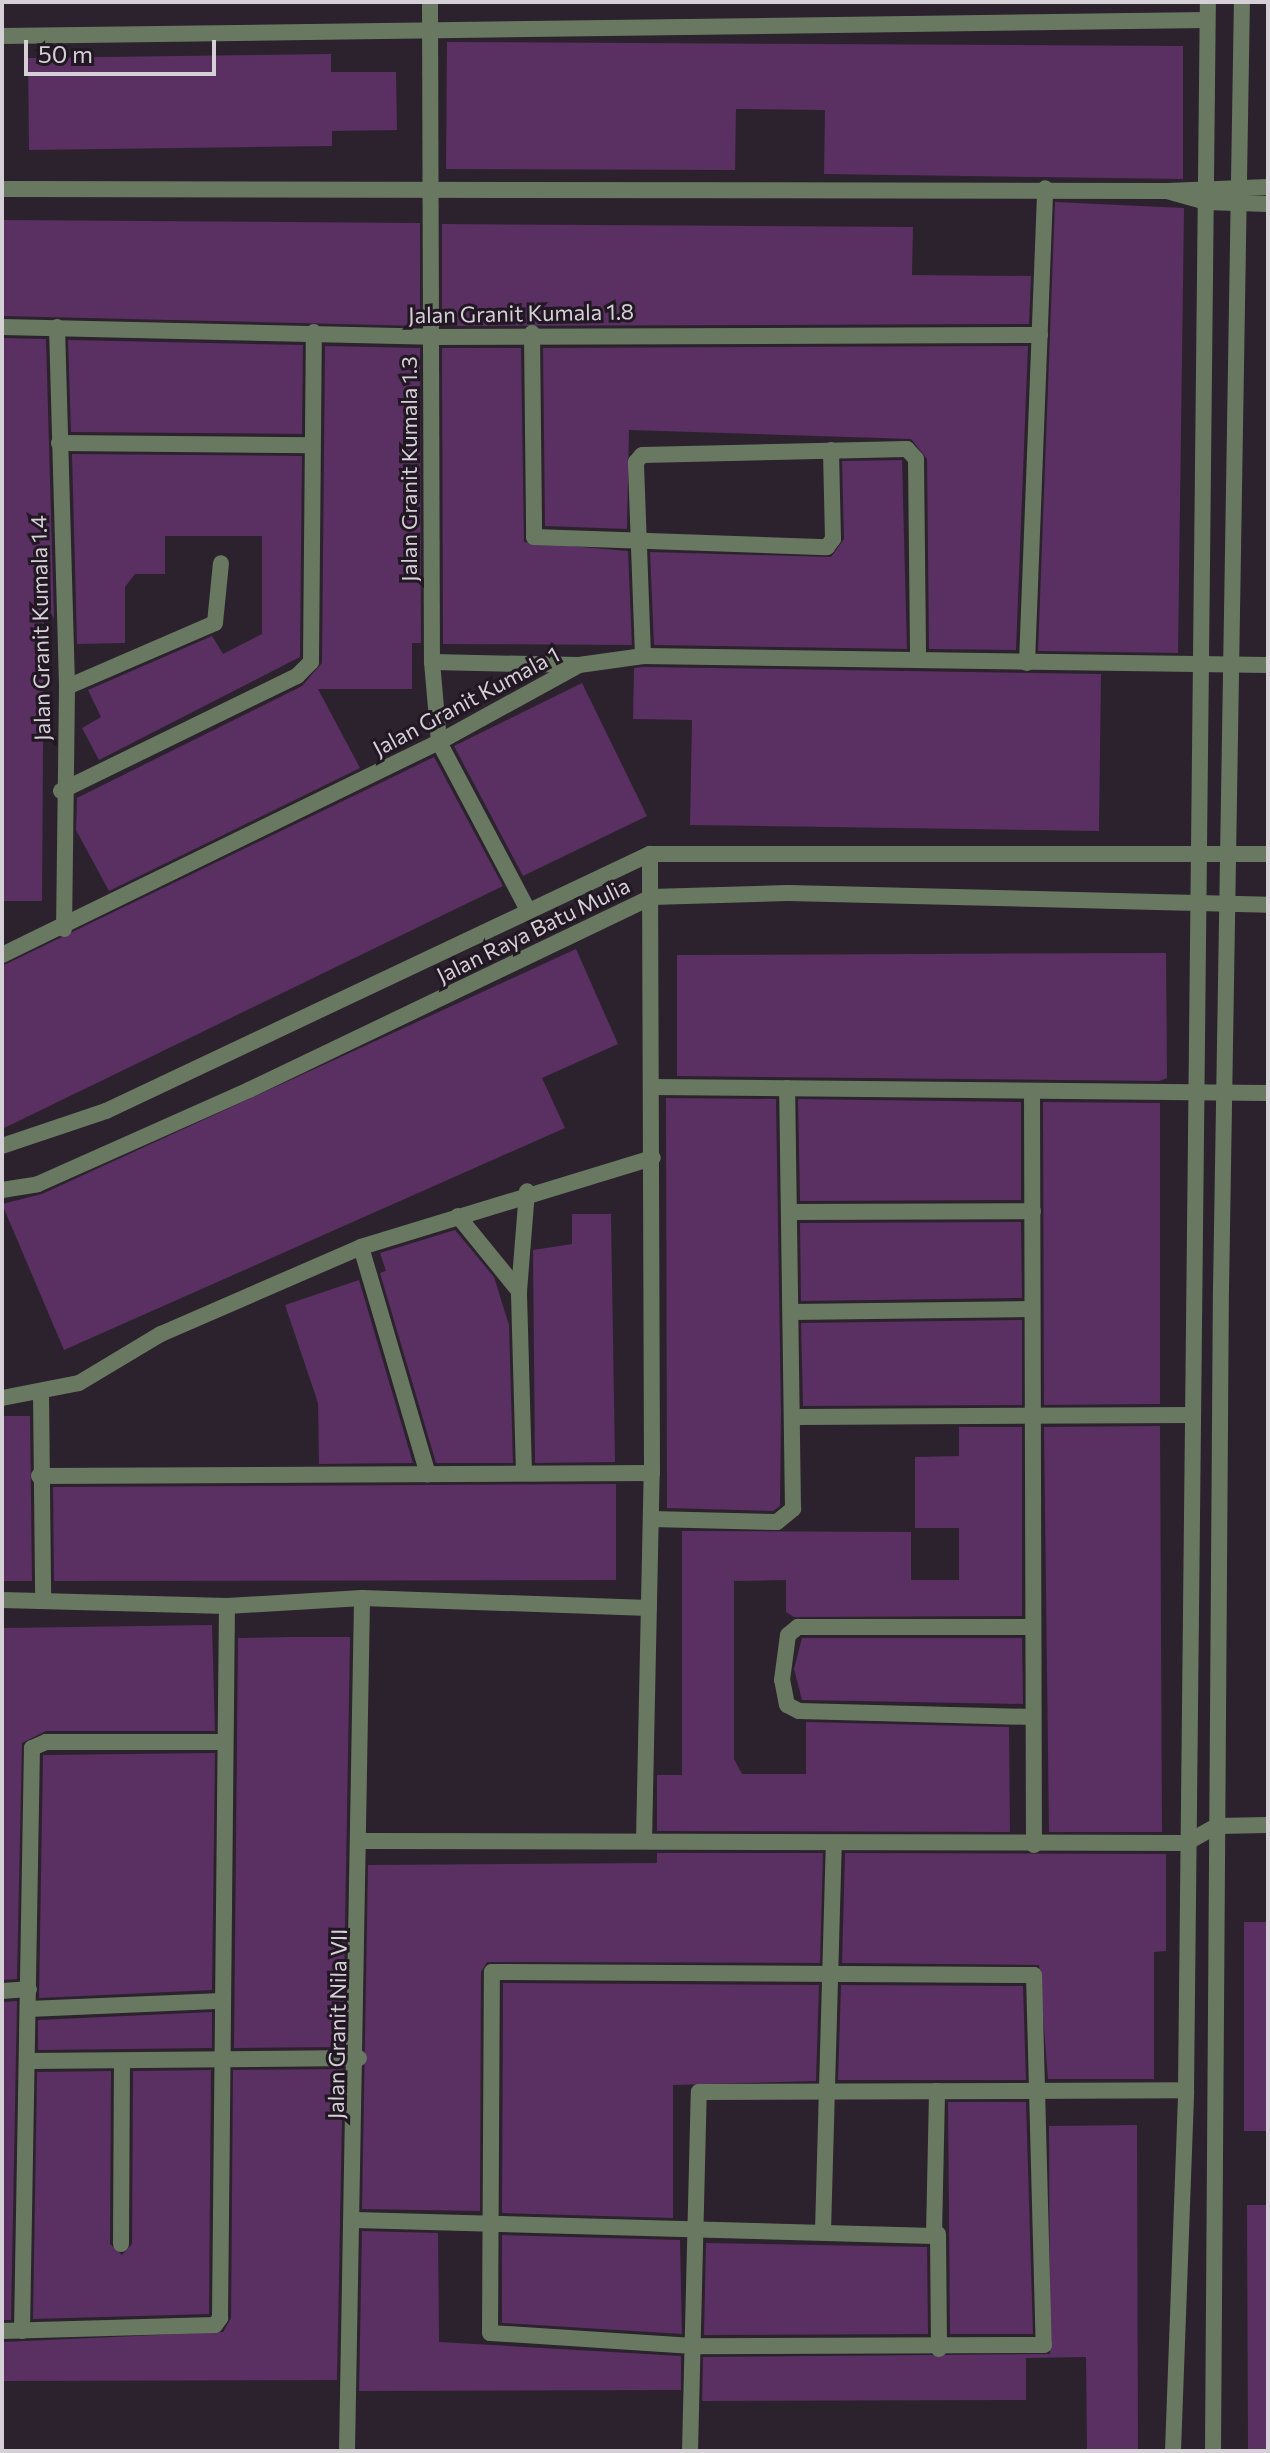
<!DOCTYPE html>
<html>
<head>
<meta charset="utf-8">
<style>
  body { margin:0 }
  #map { position:relative; width:1270px; height:2453px; overflow:hidden; background:#2b222d; font-family:Commissioner,sans-serif }
  div>[style] { position:absolute }
  .building>* { inset:0; background:#593061 }
  .minor>* { height:16px; margin:-8px; padding:0 8px; transform-origin:8px; border-radius:8px; background:#697961 }
  span { translate:-50% -50%; white-space:nowrap; text-align:center; line-height:1.15; -webkit-text-stroke:6px #211823; paint-order:stroke }
  .street-label { font-size:22px; color:#d5cfd6 }
  .frame { position:absolute; inset:0; border:4px solid #d5cfd6; pointer-events:none }
  .scale { position:absolute; left:24px; top:40px; width:192px; height:36px; box-sizing:border-box; border:4px solid #d5cfd6; border-top:0; padding-left:10px; font-size:24px; line-height:28px; white-space:nowrap; color:#d5cfd6; -webkit-text-stroke:6px #211823; paint-order:stroke }
</style>
</head>
<body>
<div id="map">
  <div class="building">
    <i style="clip-path:polygon(447px 42px,1183px 46px,1183px 179px,824px 174px,825px 110px,736px 109px,735px 170px,446px 169px)"></i>
    <i style="clip-path:polygon(331px 54px,331px 72px,396px 72px,397px 130px,332px 131px,332px 146px,29px 150px,28px 58px)"></i>
    <i style="clip-path:polygon(1055px 202px,1184px 208px,1178px 653px,1038px 651px)"></i>
    <i style="clip-path:polygon(2px 220px,420px 223px,420px 326px,2px 316px)"></i>
    <i style="clip-path:polygon(442px 224px,913px 227px,912px 275px,1031px 276px,1029px 324px,442px 326px)"></i>
    <i style="clip-path:polygon(2px 338px,46px 339px,54px 619px,44px 599px,42px 901px,2px 901px)"></i>
    <i style="clip-path:polygon(68px 340px,303px 345px,302px 434px,71px 432px)"></i>
    <i style="clip-path:polygon(325px 346px,420px 348px,421px 643px,412px 643px,412px 689px,318px 689px,360px 768px,109px 891px,76px 830px,77px 798px,302px 686px,322px 663px)"></i>
    <i style="clip-path:polygon(1028px 346px,1016px 650px,929px 649px,927px 459px,911px 439px,629px 430px,627px 529px,545px 526px,543px 348px)"></i>
    <i style="clip-path:polygon(442px 348px,521px 348px,524px 542px,628px 551px,632px 645px,443px 644px)"></i>
    <i style="clip-path:polygon(72px 454px,302px 456px,300px 657px,99px 760px,82px 728px,101px 717px,88px 690px,212px 636px,223px 654px,262px 634px,262px 536px,165px 536px,165px 574px,135px 574px,125px 587px,125px 643px,77px 644px)"></i>
    <i style="clip-path:polygon(902px 460px,907px 649px,654px 645px,650px 552px,831px 557px,844px 539px,842px 461px)"></i>
    <i style="clip-path:polygon(644px 667px,1101px 674px,1099px 831px,690px 825px,692px 720px,633px 719px,634px 668px)"></i>
    <i style="clip-path:polygon(582px 683px,647px 816px,523px 876px,454px 746px)"></i>
    <i style="clip-path:polygon(434px 757px,503px 886px,2px 1129px,2px 966px)"></i>
    <i style="clip-path:polygon(576px 949px,618px 1044px,542px 1078px,565px 1128px,64px 1350px,2px 1204px,42px 1194px)"></i>
    <i style="clip-path:polygon(1166px 953px,1167px 1078px,1159px 1081px,677px 1076px,677px 955px)"></i>
    <i style="clip-path:polygon(666px 1098px,776px 1099px,781px 1411px,780px 1506px,773px 1511px,667px 1508px)"></i>
    <i style="clip-path:polygon(798px 1099px,1021px 1102px,1021px 1200px,800px 1201px)"></i>
    <i style="clip-path:polygon(1043px 1102px,1160px 1103px,1160px 1404px,1044px 1405px)"></i>
    <i style="clip-path:polygon(572px 1214px,611px 1214px,615px 1462px,535px 1463px,533px 1250px,572px 1244px)"></i>
    <i style="clip-path:polygon(1021px 1222px,1022px 1298px,801px 1301px,800px 1223px)"></i>
    <i style="clip-path:polygon(455px 1230px,494px 1277px,509px 1325px,513px 1463px,436px 1463px,380px 1273px,386px 1271px,380px 1253px)"></i>
    <i style="clip-path:polygon(359px 1280px,413px 1463px,319px 1464px,318px 1403px,285px 1305px)"></i>
    <i style="clip-path:polygon(1022px 1320px,1022px 1405px,803px 1406px,801px 1323px)"></i>
    <i style="clip-path:polygon(2px 1416px,30px 1416px,32px 1581px,2px 1581px)"></i>
    <i style="clip-path:polygon(1160px 1426px,1162px 1832px,1049px 1832px,1044px 1427px)"></i>
    <i style="clip-path:polygon(959px 1427px,1022px 1427px,1022px 1616px,794px 1617px,786px 1612px,786px 1580px,734px 1581px,734px 1759px,742px 1774px,806px 1774px,806px 1722px,1009px 1727px,1010px 1832px,657px 1831px,657px 1775px,682px 1775px,682px 1531px,911px 1532px,911px 1580px,959px 1580px,959px 1528px,915px 1528px,915px 1457px,959px 1456px)"></i>
    <i style="clip-path:polygon(616px 1484px,616px 1580px,54px 1581px,53px 1487px)"></i>
    <i style="clip-path:polygon(212px 1625px,215px 1731px,46px 1731px,22px 1743px,17px 1979px,2px 1980px,2px 1628px)"></i>
    <i style="clip-path:polygon(291px 1637px,350px 1637px,343px 2047px,234px 2048px,238px 1638px)"></i>
    <i style="clip-path:polygon(802px 1638px,1022px 1638px,1023px 1704px,802px 1700px,794px 1669px)"></i>
    <i style="clip-path:polygon(215px 1753px,212px 1990px,39px 1998px,43px 1755px)"></i>
    <i style="clip-path:polygon(657px 1853px,823px 1853px,820px 1963px,487px 1962px,481px 1972px,480px 2211px,362px 2209px,368px 1865px,657px 1863px)"></i>
    <i style="clip-path:polygon(845px 1853px,1166px 1854px,1166px 1951px,1154px 1952px,1154px 2079px,1048px 2079px,1039px 1965px,842px 1963px)"></i>
    <i style="clip-path:polygon(1244px 1922px,1268px 1922px,1268px 2131px,1244px 2131px)"></i>
    <i style="clip-path:polygon(503px 1983px,819px 1985px,816px 2081px,673px 2085px,673px 2218px,502px 2213px)"></i>
    <i style="clip-path:polygon(841px 1985px,1023px 1986px,1026px 2080px,838px 2080px)"></i>
    <i style="clip-path:polygon(17px 2001px,11px 2320px,2px 2320px,2px 2002px)"></i>
    <i style="clip-path:polygon(212px 2012px,212px 2048px,38px 2050px,38px 2020px)"></i>
    <i style="clip-path:polygon(343px 2069px,337px 2380px,2px 2381px,2px 2342px,223px 2332px,231px 2318px,233px 2070px)"></i>
    <i style="clip-path:polygon(211px 2070px,209px 2314px,33px 2319px,37px 2072px,111px 2071px,110px 2244px,122px 2255px,132px 2244px,133px 2071px)"></i>
    <i style="clip-path:polygon(948px 2102px,1026px 2102px,1033px 2334px,950px 2334px)"></i>
    <i style="clip-path:polygon(1137px 2125px,1138px 2451px,1087px 2451px,1086px 2357px,1026px 2358px,1026px 2400px,702px 2401px,703px 2357px,1050px 2354px,1049px 2126px)"></i>
    <i style="clip-path:polygon(1247px 2205px,1268px 2205px,1268px 2451px,1248px 2451px)"></i>
    <i style="clip-path:polygon(362px 2231px,438px 2233px,439px 2342px,681px 2356px,681px 2390px,359px 2391px)"></i>
    <i style="clip-path:polygon(502px 2235px,680px 2240px,682px 2334px,502px 2323px)"></i>
    <i style="clip-path:polygon(706px 2243px,927px 2247px,928px 2334px,704px 2335px)"></i>
  </div>
  <div class="minor">
    <i style="left:430px;top:2px;width:660px;rotate:89.83deg"></i>
    <i style="left:432px;top:662px;width:80px;rotate:85deg"></i>
    <i style="left:439px;top:742px;width:188px;rotate:62.1deg"></i>
    <i style="left:2px;top:36px;width:1205px;rotate:-0.76deg"></i>
    <i style="left:1268px;top:187px;width:101px;rotate:177.7deg"></i>
    <i style="left:1167px;top:191px;width:41px;rotate:15.8deg"></i>
    <i style="left:1206px;top:202px;width:62px;rotate:1.8deg"></i>
    <i style="left:2px;top:189px;width:1165px;rotate:0.1deg"></i>
    <i style="left:2px;top:327px;width:429px;rotate:1.3deg"></i>
    <i style="left:431px;top:337px;width:609px;rotate:-0.19deg"></i>
    <i style="left:57px;top:327px;width:360px;rotate:88.4deg"></i>
    <i style="left:67px;top:687px;width:242px;rotate:90.7deg"></i>
    <i style="left:532px;top:333px;width:204px;rotate:89.4deg"></i>
    <i style="left:534px;top:537px;width:293px;rotate:2deg"></i>
    <i style="left:827px;top:547px;width:10px;rotate:-53deg"></i>
    <i style="left:833px;top:539px;width:89px;rotate:-91.3deg"></i>
    <i style="left:59px;top:443px;width:253px;rotate:0.5deg"></i>
    <i style="left:643px;top:656px;width:194px;rotate:-92.1deg"></i>
    <i style="left:636px;top:462px;width:9px;rotate:-49deg"></i>
    <i style="left:642px;top:455px;width:265px;rotate:-1.3deg"></i>
    <i style="left:907px;top:449px;width:13px;rotate:48deg"></i>
    <i style="left:916px;top:459px;width:198px;rotate:89.4deg"></i>
    <i style="left:432px;top:662px;width:146px;rotate:1.2deg"></i>
    <i style="left:1027px;top:663px;width:475px;rotate:-87.8deg"></i>
    <i style="left:67px;top:687px;width:161px;rotate:-23.4deg"></i>
    <i style="left:215px;top:623px;width:60px;rotate:-84.3deg"></i>
    <i style="left:61px;top:791px;width:263px;rotate:-26deg"></i>
    <i style="left:297px;top:676px;width:20px;rotate:-45deg"></i>
    <i style="left:311px;top:662px;width:330px;rotate:-89.5deg"></i>
    <i style="left:2px;top:955px;width:486px;rotate:-26deg"></i>
    <i style="left:439px;top:742px;width:160px;rotate:-28.8deg"></i>
    <i style="left:579px;top:665px;width:65px;rotate:-8deg"></i>
    <i style="left:643px;top:656px;width:625px;rotate:0.83deg"></i>
    <i style="left:653px;top:1087px;width:615px;rotate:0.56deg"></i>
    <i style="left:1032px;top:1092px;width:753px;rotate:89.85deg"></i>
    <i style="left:2px;top:1146px;width:110px;rotate:-18.6deg"></i>
    <i style="left:106px;top:1111px;width:602px;rotate:-25.29deg"></i>
    <i style="left:650px;top:854px;width:618px"></i>
    <i style="left:2px;top:1190px;width:36px;rotate:-9deg"></i>
    <i style="left:38px;top:1184px;width:231px;rotate:-24deg"></i>
    <i style="left:249px;top:1090px;width:446px;rotate:-25.6deg"></i>
    <i style="left:651px;top:897px;width:137px;rotate:-1.7deg"></i>
    <i style="left:788px;top:893px;width:480px;rotate:1.4deg"></i>
    <i style="left:789px;top:1212px;width:244px;rotate:-0.2deg"></i>
    <i style="left:458px;top:1216px;width:97px;rotate:50.9deg"></i>
    <i style="left:361px;top:1247px;width:237px;rotate:73.6deg"></i>
    <i style="left:791px;top:1312px;width:241px;rotate:-0.7deg"></i>
    <i style="left:41px;top:1392px;width:208px;rotate:89.4deg"></i>
    <i style="left:2px;top:1398px;width:78px;rotate:-11deg"></i>
    <i style="left:79px;top:1383px;width:96px;rotate:-30.9deg"></i>
    <i style="left:161px;top:1334px;width:218px;rotate:-23.5deg"></i>
    <i style="left:361px;top:1247px;width:305px;rotate:-17deg"></i>
    <i style="left:796px;top:1417px;width:397px;rotate:-0.3deg"></i>
    <i style="left:524px;top:1473px;width:182px;rotate:-91.6deg"></i>
    <i style="left:519px;top:1291px;width:100px;rotate:-85.4deg"></i>
    <i style="left:39px;top:1476px;width:613px;rotate:-0.28deg"></i>
    <i style="left:651px;top:1519px;width:126px;rotate:1.4deg"></i>
    <i style="left:777px;top:1522px;width:21px;rotate:-39deg"></i>
    <i style="left:793px;top:1509px;width:421px;rotate:-90.8deg"></i>
    <i style="left:2px;top:1600px;width:225px;rotate:1.5deg"></i>
    <i style="left:227px;top:1606px;width:135px;rotate:-3.4deg"></i>
    <i style="left:362px;top:1598px;width:287px;rotate:2deg"></i>
    <i style="left:1032px;top:1717px;width:233px;rotate:-178.5deg"></i>
    <i style="left:799px;top:1711px;width:13px;rotate:-153deg"></i>
    <i style="left:787px;top:1705px;width:25px;rotate:-101deg"></i>
    <i style="left:782px;top:1680px;width:45px;rotate:-82.4deg"></i>
    <i style="left:788px;top:1635px;width:13px;rotate:-39deg"></i>
    <i style="left:798px;top:1627px;width:234px"></i>
    <i style="left:360px;top:1841px;width:826px;rotate:0.14deg"></i>
    <i style="left:1186px;top:1843px;width:35px;rotate:-29deg"></i>
    <i style="left:1217px;top:1826px;width:51px;rotate:-1.1deg"></i>
    <i style="left:644px;top:1841px;width:368px;rotate:-88.8deg"></i>
    <i style="left:652px;top:1473px;width:619px;rotate:-90.19deg"></i>
    <i style="left:492px;top:1972px;width:542px;rotate:0.32deg"></i>
    <i style="left:1034px;top:1975px;width:370px;rotate:88.5deg"></i>
    <i style="left:1044px;top:2345px;width:351px;rotate:179.8deg"></i>
    <i style="left:693px;top:2346px;width:203px;rotate:-176.3deg"></i>
    <i style="left:490px;top:2333px;width:361px;rotate:-89.7deg"></i>
    <i style="left:2px;top:1991px;width:27px;rotate:-4deg"></i>
    <i style="left:28px;top:2009px;width:194px;rotate:-2.4deg"></i>
    <i style="left:27px;top:2061px;width:332px;rotate:-0.5deg"></i>
    <i style="left:355px;top:2220px;width:579px;rotate:1.58deg"></i>
    <i style="left:934px;top:2236px;width:145px;rotate:-88.8deg"></i>
    <i style="left:823px;top:2231px;width:387px;rotate:-88.4deg"></i>
    <i style="left:938px;top:2234px;width:115px;rotate:89.5deg"></i>
    <i style="left:121px;top:2244px;width:183px;rotate:-89.7deg"></i>
    <i style="left:2px;top:2331px;width:213px;rotate:-1.6deg"></i>
    <i style="left:215px;top:2325px;width:9px;rotate:-54deg"></i>
    <i style="left:220px;top:2318px;width:712px;rotate:-89.44deg"></i>
    <i style="left:22px;top:2331px;width:583px;rotate:-89.02deg"></i>
    <i style="left:32px;top:1748px;width:15px;rotate:-23deg"></i>
    <i style="left:46px;top:1742px;width:179px"></i>
    <i style="left:347px;top:2451px;width:853px;rotate:-88.99deg"></i>
    <i style="left:690px;top:2451px;width:359px;rotate:-88.6deg"></i>
    <i style="left:699px;top:2092px;width:487px;rotate:-0.2deg"></i>
    <i style="left:1173px;top:2451px;width:361px;rotate:-87.9deg"></i>
    <i style="left:1186px;top:2090px;width:2088px;rotate:-89.4deg"></i>
    <i style="left:1213px;top:2451px;width:1161px;rotate:-89.61deg"></i>
    <i style="left:1221px;top:1290px;width:1288px;rotate:-89.07deg"></i>
  </div>
  <div class="street-label">
    <span style="left:521px;top:313px;rotate:-1deg">Jalan Granit Kumala 1.8</span>
    <span style="left:409px;top:469px;rotate:-90deg">Jalan Granit Kumala 1.3</span>
    <span style="left:40px;top:628px;rotate:-91deg">Jalan Granit Kumala 1.4</span>
    <span style="left:466px;top:701px;rotate:-28deg">Jalan Granit Kumala 1</span>
    <span style="left:533px;top:930px;rotate:-26deg">Jalan Raya Batu Mulia</span>
    <span style="left:337px;top:2024px;rotate:-89deg">Jalan Granit Nila VII</span>
  </div>
  <div class="frame"></div>
  <div class="scale">50 m</div>
</div>
</body>
</html>
